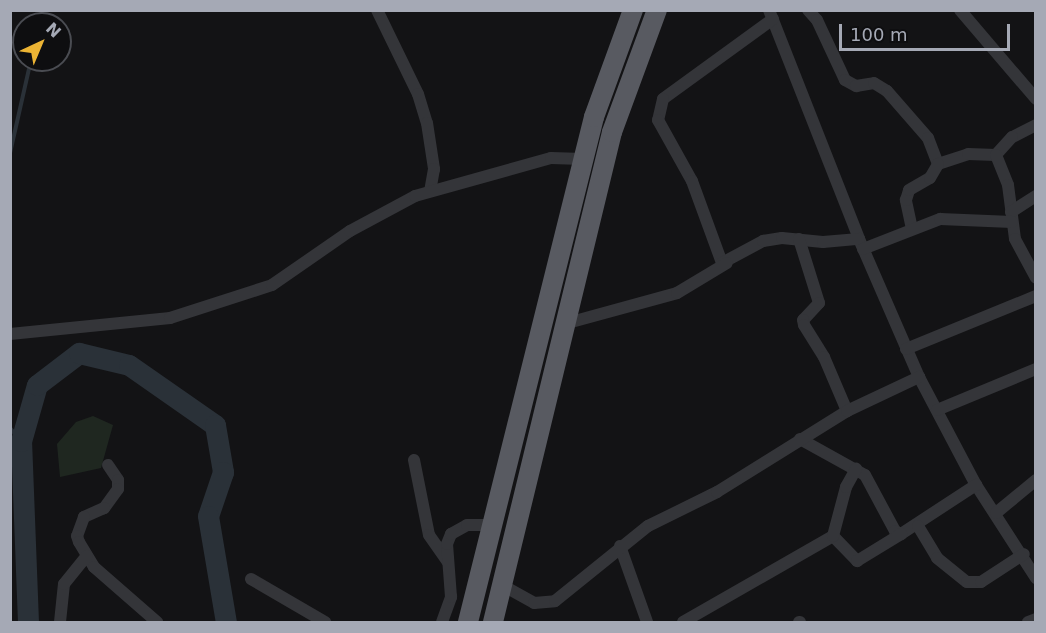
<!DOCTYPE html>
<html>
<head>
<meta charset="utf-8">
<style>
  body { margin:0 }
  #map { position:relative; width:1046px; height:633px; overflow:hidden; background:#131315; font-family:"DejaVu Sans",sans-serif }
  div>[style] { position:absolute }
  .green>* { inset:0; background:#1f2720 }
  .stream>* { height:4px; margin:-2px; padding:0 2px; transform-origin:2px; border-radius:2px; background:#2a3138 }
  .river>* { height:21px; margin:-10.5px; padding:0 10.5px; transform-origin:10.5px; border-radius:10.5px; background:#2a3138 }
  .minor>* { height:12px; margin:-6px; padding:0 6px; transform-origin:6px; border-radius:6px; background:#343539 }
  .trunk>* { height:20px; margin:-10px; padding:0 10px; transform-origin:10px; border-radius:10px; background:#585a61 }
  span { translate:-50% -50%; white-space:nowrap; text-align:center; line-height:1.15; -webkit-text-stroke:4.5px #0e0e10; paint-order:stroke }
  .frame { position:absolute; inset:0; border:12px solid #a5a9b5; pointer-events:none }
  .north { position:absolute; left:12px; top:12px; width:60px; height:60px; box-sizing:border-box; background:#0e0e10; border:2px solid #4a4c52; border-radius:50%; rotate:44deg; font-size:16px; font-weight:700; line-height:24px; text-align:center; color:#a5a9b5 }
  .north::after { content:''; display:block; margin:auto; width:21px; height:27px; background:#ecb434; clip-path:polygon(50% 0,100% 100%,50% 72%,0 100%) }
  .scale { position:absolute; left:839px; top:24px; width:171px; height:27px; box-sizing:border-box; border:3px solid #a5a9b5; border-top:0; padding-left:8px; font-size:18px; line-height:21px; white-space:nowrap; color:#a5a9b5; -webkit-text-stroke:4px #0e0e10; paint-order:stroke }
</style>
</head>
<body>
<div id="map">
  <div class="green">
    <i style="clip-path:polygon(93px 416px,113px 425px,101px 468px,60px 477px,57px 444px,76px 422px)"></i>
  </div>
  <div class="stream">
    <i style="left:39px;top:24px;width:14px;rotate:-78deg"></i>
    <i style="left:10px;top:153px;width:95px;rotate:-77.3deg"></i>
    <i style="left:10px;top:428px;width:17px;rotate:50deg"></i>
  </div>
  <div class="river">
    <i style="left:28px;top:622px;width:181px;rotate:-92.2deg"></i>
    <i style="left:21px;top:441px;width:58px;rotate:-74.1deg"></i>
    <i style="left:37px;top:385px;width:53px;rotate:-37.3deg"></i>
    <i style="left:79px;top:353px;width:51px;rotate:13.5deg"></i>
    <i style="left:129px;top:365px;width:105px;rotate:34.9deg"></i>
    <i style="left:215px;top:425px;width:48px;rotate:80.3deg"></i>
    <i style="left:223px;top:472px;width:46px;rotate:108.8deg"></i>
    <i style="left:208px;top:516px;width:108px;rotate:80.4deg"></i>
  </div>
  <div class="minor">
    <i style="left:377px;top:10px;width:93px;rotate:64deg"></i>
    <i style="left:418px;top:94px;width:30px;rotate:73deg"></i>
    <i style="left:427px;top:123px;width:47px;rotate:81.3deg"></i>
    <i style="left:434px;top:169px;width:22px;rotate:100deg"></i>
    <i style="left:769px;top:10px;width:246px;rotate:68.5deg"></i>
    <i style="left:859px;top:239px;width:150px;rotate:66.5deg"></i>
    <i style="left:919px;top:377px;width:122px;rotate:62.2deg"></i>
    <i style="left:976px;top:485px;width:111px;rotate:57.2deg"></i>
    <i style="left:808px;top:10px;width:13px;rotate:48deg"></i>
    <i style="left:817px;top:20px;width:66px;rotate:65deg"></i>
    <i style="left:845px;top:80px;width:13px;rotate:29deg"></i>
    <i style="left:856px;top:86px;width:18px;rotate:-9deg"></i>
    <i style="left:874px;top:83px;width:15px;rotate:32deg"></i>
    <i style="left:887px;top:91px;width:62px;rotate:48.9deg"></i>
    <i style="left:928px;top:138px;width:28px;rotate:69deg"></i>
    <i style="left:938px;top:164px;width:32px;rotate:-18deg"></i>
    <i style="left:968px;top:154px;width:28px;rotate:2deg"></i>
    <i style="left:960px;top:10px;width:117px;rotate:49.5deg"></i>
    <i style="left:773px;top:19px;width:136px;rotate:144deg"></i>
    <i style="left:663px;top:99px;width:22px;rotate:103deg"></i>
    <i style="left:658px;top:120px;width:70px;rotate:60.9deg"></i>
    <i style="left:692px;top:181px;width:87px;rotate:69.9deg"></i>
    <i style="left:722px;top:263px;width:47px;rotate:-28.2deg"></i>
    <i style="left:763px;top:241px;width:19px;rotate:-9deg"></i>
    <i style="left:782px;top:238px;width:41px;rotate:5.6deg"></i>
    <i style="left:823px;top:242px;width:36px;rotate:-5deg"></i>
    <i style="left:1036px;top:125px;width:27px;rotate:153deg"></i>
    <i style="left:1012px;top:137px;width:24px;rotate:132deg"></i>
    <i style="left:996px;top:155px;width:32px;rotate:68deg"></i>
    <i style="left:1008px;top:185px;width:54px;rotate:82.6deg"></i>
    <i style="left:1015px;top:239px;width:44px;rotate:61.7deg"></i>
    <i style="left:1011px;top:212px;width:30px;rotate:-33deg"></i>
    <i style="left:912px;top:229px;width:30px;rotate:-102deg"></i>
    <i style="left:906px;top:200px;width:10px;rotate:-73deg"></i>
    <i style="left:909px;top:190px;width:24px;rotate:-30deg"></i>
    <i style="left:930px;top:178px;width:16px;rotate:-60deg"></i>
    <i style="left:799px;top:239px;width:67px;rotate:72.6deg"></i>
    <i style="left:819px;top:303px;width:23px;rotate:133deg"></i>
    <i style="left:803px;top:320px;width:5px;rotate:79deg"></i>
    <i style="left:804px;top:325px;width:38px;rotate:58deg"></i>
    <i style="left:824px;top:357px;width:59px;rotate:66.9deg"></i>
    <i style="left:863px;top:249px;width:83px;rotate:-21.3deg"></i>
    <i style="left:940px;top:219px;width:72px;rotate:2.4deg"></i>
    <i style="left:564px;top:324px;width:117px;rotate:-15.3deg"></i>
    <i style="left:677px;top:293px;width:58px;rotate:-31deg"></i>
    <i style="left:10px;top:334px;width:161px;rotate:-5.7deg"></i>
    <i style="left:170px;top:318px;width:107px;rotate:-17.9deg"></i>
    <i style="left:272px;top:285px;width:95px;rotate:-34.7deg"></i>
    <i style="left:350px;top:231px;width:74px;rotate:-28.3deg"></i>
    <i style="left:415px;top:196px;width:141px;rotate:-15.6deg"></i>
    <i style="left:551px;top:158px;width:32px;rotate:2deg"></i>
    <i style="left:906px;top:349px;width:140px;rotate:-22.2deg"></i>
    <i style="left:937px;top:410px;width:107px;rotate:-22.5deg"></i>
    <i style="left:800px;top:439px;width:74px;rotate:29deg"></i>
    <i style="left:865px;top:475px;width:64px;rotate:61.8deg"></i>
    <i style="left:895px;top:531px;width:7px;rotate:27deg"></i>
    <i style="left:901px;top:534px;width:90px;rotate:-33.2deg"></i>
    <i style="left:414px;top:460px;width:76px;rotate:78.7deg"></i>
    <i style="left:429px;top:535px;width:33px;rotate:55deg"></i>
    <i style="left:108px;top:465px;width:18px;rotate:56deg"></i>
    <i style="left:118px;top:480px;width:9px;rotate:90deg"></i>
    <i style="left:118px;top:489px;width:24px;rotate:126deg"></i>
    <i style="left:104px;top:508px;width:22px;rotate:156deg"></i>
    <i style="left:84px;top:517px;width:20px;rotate:110deg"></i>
    <i style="left:77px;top:536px;width:6px;rotate:72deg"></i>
    <i style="left:79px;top:542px;width:29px;rotate:59deg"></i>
    <i style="left:94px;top:567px;width:84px;rotate:41.1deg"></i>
    <i style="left:996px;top:513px;width:52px;rotate:-39.5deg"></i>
    <i style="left:918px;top:526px;width:37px;rotate:59deg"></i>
    <i style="left:937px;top:558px;width:38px;rotate:39deg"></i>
    <i style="left:967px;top:582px;width:14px"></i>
    <i style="left:981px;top:582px;width:51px;rotate:-33.1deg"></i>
    <i style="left:833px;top:536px;width:35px;rotate:46deg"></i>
    <i style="left:857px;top:561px;width:52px;rotate:-31.5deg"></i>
    <i style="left:620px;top:546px;width:81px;rotate:70.4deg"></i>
    <i style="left:251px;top:579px;width:86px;rotate:30.2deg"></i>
    <i style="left:502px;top:585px;width:37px;rotate:29deg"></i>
    <i style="left:534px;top:603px;width:21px;rotate:-5deg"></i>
    <i style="left:555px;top:601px;width:119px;rotate:-38.9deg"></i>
    <i style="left:648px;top:526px;width:77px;rotate:-26.2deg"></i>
    <i style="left:717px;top:492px;width:153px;rotate:-31.9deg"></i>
    <i style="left:847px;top:411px;width:80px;rotate:-25.3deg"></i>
    <i style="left:60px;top:622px;width:38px;rotate:-84deg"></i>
    <i style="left:64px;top:584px;width:36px;rotate:-51deg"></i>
    <i style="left:442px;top:622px;width:27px;rotate:-70deg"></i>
    <i style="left:451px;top:597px;width:53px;rotate:-94.3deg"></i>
    <i style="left:447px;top:544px;width:11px;rotate:-68deg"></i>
    <i style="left:451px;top:534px;width:18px;rotate:-29deg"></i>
    <i style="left:467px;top:525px;width:25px"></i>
    <i style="left:683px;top:622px;width:173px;rotate:-29.8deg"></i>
    <i style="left:833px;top:536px;width:51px;rotate:-75.1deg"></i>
    <i style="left:846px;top:487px;width:21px;rotate:-61deg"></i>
    <i style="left:799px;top:622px;width:1px"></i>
    <i style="left:1028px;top:622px;width:9px;rotate:-21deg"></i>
  </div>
  <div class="trunk">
    <i style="left:468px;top:622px;width:520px;rotate:-75.99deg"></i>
    <i style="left:594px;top:117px;width:114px;rotate:-70deg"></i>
    <i style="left:493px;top:622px;width:504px;rotate:-76.35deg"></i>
    <i style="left:612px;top:132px;width:130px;rotate:-69.8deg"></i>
  </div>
  <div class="frame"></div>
  <div class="north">N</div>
  <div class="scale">100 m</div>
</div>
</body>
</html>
